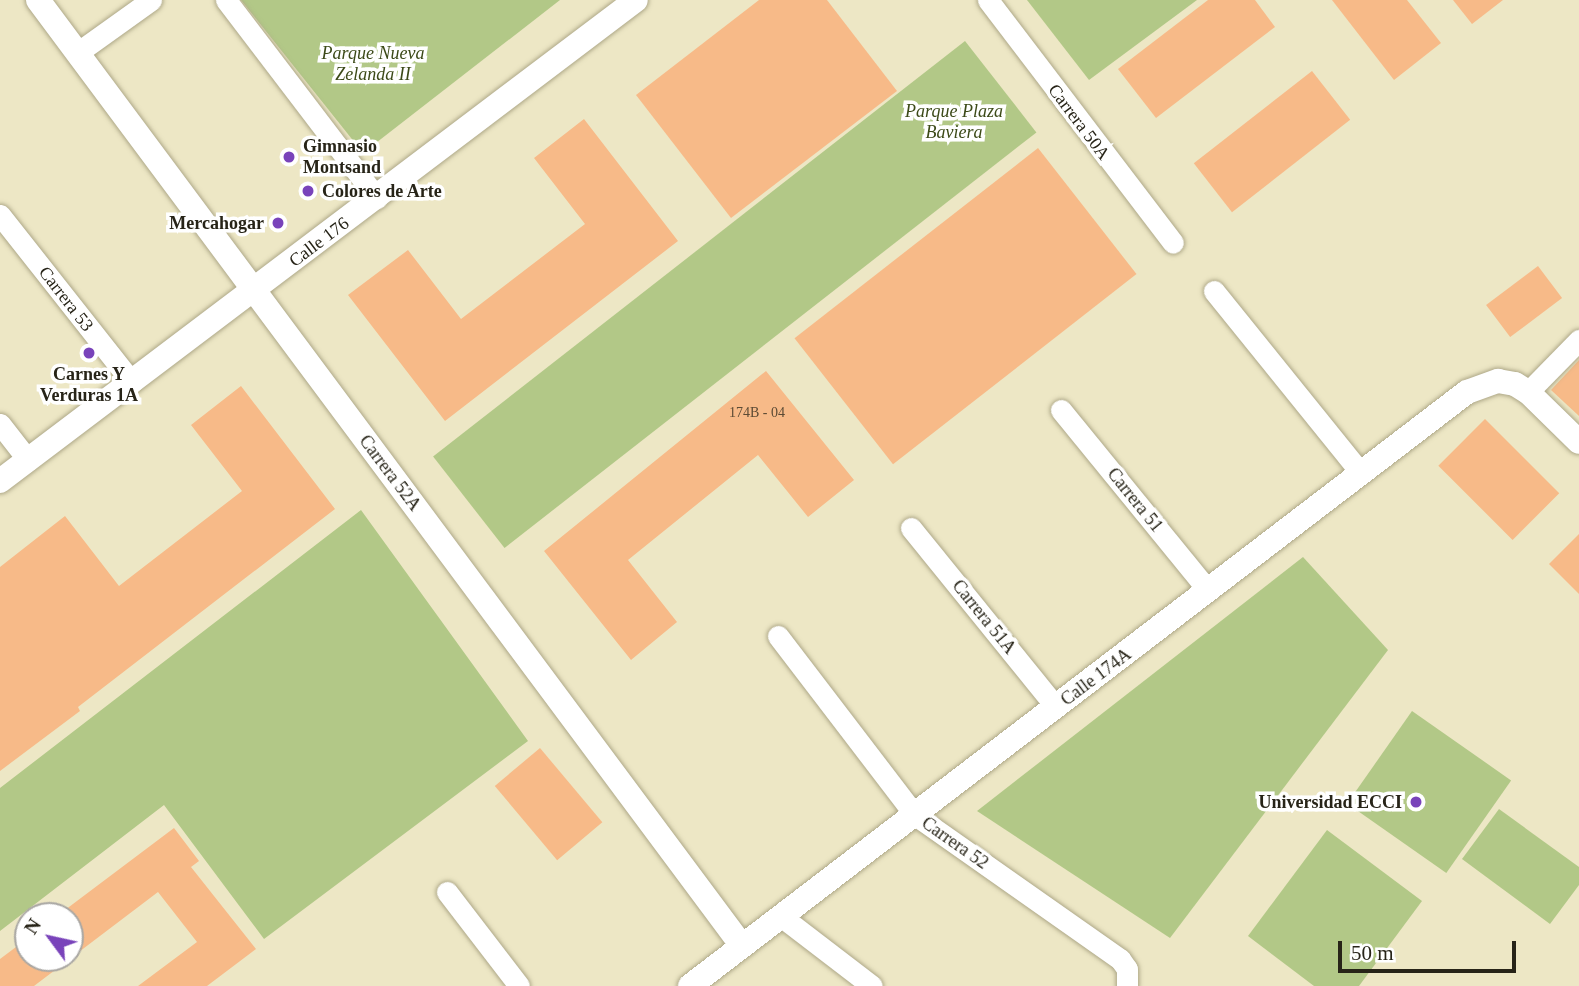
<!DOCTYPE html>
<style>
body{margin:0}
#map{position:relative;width:1579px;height:986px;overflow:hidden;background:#ede7c5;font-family:"Times New Roman",serif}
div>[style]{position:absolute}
.green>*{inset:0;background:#b2c887;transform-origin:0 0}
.building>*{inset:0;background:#f7ba88;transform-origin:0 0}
.roads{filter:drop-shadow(0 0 2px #aea888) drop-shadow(0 0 2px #aea888)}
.minor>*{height:21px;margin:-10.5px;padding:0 10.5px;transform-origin:10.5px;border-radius:10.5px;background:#fff}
.tertiary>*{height:24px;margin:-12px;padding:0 12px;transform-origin:12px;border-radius:12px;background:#fff}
.dots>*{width:19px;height:19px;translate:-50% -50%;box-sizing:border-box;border:4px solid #fff;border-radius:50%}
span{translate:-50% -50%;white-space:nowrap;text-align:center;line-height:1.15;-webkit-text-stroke:7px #fff;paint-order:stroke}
.number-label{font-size:14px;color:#5b4a34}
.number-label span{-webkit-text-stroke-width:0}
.park-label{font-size:18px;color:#3c4a18;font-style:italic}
.street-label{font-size:18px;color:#272418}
.poi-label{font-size:18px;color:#272418;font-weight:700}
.left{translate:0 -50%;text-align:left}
.right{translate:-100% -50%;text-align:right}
.north{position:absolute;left:14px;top:902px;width:70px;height:70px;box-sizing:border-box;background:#fff;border:2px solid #a9a7a3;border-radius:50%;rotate:303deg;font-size:19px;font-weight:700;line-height:28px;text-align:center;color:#272418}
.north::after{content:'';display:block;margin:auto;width:24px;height:32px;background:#7943ba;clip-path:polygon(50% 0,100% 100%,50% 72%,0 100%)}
.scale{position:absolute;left:1338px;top:941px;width:178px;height:32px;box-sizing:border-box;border:4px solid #272418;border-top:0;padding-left:9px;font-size:21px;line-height:24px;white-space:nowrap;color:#272418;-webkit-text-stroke:5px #fff;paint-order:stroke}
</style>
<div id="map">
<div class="green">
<div style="clip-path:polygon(241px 0,560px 0,363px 153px)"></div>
<div style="clip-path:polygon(1027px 0,1197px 0,1089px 80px)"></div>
<div style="left:965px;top:41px;width:116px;height:675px;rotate:52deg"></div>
<div style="clip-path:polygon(361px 510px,528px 741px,264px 939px,164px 805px,0 931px,0 788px)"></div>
<div style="clip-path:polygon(1303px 557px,1388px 650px,1170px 938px,977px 811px)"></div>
<div style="left:1412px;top:711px;width:121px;height:113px;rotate:35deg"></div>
<div style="clip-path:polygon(1499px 809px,1579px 867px,1579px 885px,1550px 924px,1462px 859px)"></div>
<div style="clip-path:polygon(1327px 830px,1422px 901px,1359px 986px,1314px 986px,1248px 936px)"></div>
</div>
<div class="building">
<div style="clip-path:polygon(759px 0,827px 0,897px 91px,731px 218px,636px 95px)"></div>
<div style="clip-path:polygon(1208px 0,1255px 0,1275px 27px,1156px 118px,1118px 69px)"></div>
<div style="clip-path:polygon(1332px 0,1407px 0,1441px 43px,1394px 80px)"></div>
<div style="clip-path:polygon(1453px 0,1503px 0,1472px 24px)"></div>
<div style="left:1312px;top:71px;width:62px;height:150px;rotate:52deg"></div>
<div style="clip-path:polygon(584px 119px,678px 241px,445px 421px,348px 295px,408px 250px,461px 319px,585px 224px,534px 158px)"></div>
<div style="left:1038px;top:148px;width:160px;height:309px;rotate:52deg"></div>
<div style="left:1538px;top:266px;width:40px;height:65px;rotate:53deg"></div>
<div style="clip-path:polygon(1579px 360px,1579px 416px,1551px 390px)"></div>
<div style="clip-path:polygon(766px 371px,854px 480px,808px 517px,758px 455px,628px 560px,677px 622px,631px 660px,544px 551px)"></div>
<div style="clip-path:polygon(241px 386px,335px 509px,78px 707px,80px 711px,0 771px,0 567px,65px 516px,119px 586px,242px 491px,191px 425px)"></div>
<div style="left:1485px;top:419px;width:105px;height:66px;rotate:45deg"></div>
<div style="clip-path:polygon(1579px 534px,1579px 594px,1549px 564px)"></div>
<div style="left:540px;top:748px;width:97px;height:59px;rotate:50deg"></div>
<div style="clip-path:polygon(174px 828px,199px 861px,191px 867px,256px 949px,207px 986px,138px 986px,197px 942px,158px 892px,34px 986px,0 986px,0 959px,28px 938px,28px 958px,70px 958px,70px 916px,57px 916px)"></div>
</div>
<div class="roads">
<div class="minor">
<div style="left:226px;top:0;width:249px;rotate:52.7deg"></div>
<div style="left:988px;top:0;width:305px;rotate:52.7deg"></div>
<div style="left:77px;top:53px;width:91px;rotate:-35.6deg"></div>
<div style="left:0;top:215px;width:213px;rotate:51.7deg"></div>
<div style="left:1214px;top:291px;width:234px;rotate:51.1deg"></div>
<div style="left:1528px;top:392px;width:73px;rotate:-45.6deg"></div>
<div style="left:1061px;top:410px;width:232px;rotate:50.8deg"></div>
<div style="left:0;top:424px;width:46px;rotate:52.1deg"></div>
<div style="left:911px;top:528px;width:230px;rotate:51deg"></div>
<div style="left:778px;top:636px;width:225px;rotate:52.6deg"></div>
<div style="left:915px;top:815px;width:251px;rotate:35.1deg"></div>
<div style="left:1120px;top:959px;width:12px;rotate:55deg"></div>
<div style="left:1127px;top:969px;width:17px;rotate:90deg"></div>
<div style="left:447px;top:892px;width:118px;rotate:52.5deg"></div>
<div style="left:782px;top:917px;width:113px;rotate:37.5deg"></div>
</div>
<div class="tertiary">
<div style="left:38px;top:0;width:1179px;rotate:53.34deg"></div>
<div style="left:0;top:481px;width:797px;rotate:-37.1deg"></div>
<div style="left:690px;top:986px;width:978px;rotate:-37.4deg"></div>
<div style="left:1467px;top:392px;width:33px;rotate:-20deg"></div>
<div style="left:1498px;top:381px;width:17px;rotate:10deg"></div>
<div style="left:1515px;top:384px;width:15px;rotate:32deg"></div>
<div style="left:1528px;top:392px;width:71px;rotate:44.4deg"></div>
</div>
</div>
<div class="dots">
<div style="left:289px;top:157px;background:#7943ba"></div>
<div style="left:308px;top:191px;background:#7943ba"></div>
<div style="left:278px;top:223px;background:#7943ba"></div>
<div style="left:89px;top:353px;background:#7943ba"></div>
<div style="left:1416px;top:802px;background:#7943ba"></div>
</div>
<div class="number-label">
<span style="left:757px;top:413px">174B - 04</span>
</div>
<div class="park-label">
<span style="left:373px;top:64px">Parque Nueva<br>Zelanda II</span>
<span style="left:954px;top:122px">Parque Plaza<br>Baviera</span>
</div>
<div class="street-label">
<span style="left:1079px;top:122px;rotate:53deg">Carrera 50A</span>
<span style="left:319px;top:242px;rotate:-37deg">Calle 176</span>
<span style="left:66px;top:299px;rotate:52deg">Carrera 53</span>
<span style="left:390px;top:473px;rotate:53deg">Carrera 52A</span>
<span style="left:1135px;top:500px;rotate:51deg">Carrera 51</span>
<span style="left:984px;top:617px;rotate:51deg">Carrera 51A</span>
<span style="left:1096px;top:677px;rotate:-37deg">Calle 174A</span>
<span style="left:955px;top:843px;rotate:35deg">Carrera 52</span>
</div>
<div class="poi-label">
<span class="left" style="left:303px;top:157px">Gimnasio<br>Montsand</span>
<span class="left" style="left:322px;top:191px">Colores de Arte</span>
<span class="right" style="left:264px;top:223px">Mercahogar</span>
<span style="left:89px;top:385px">Carnes Y<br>Verduras 1A</span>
<span class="right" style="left:1402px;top:802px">Universidad ECCI</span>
</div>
<div class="north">N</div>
<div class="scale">50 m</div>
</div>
